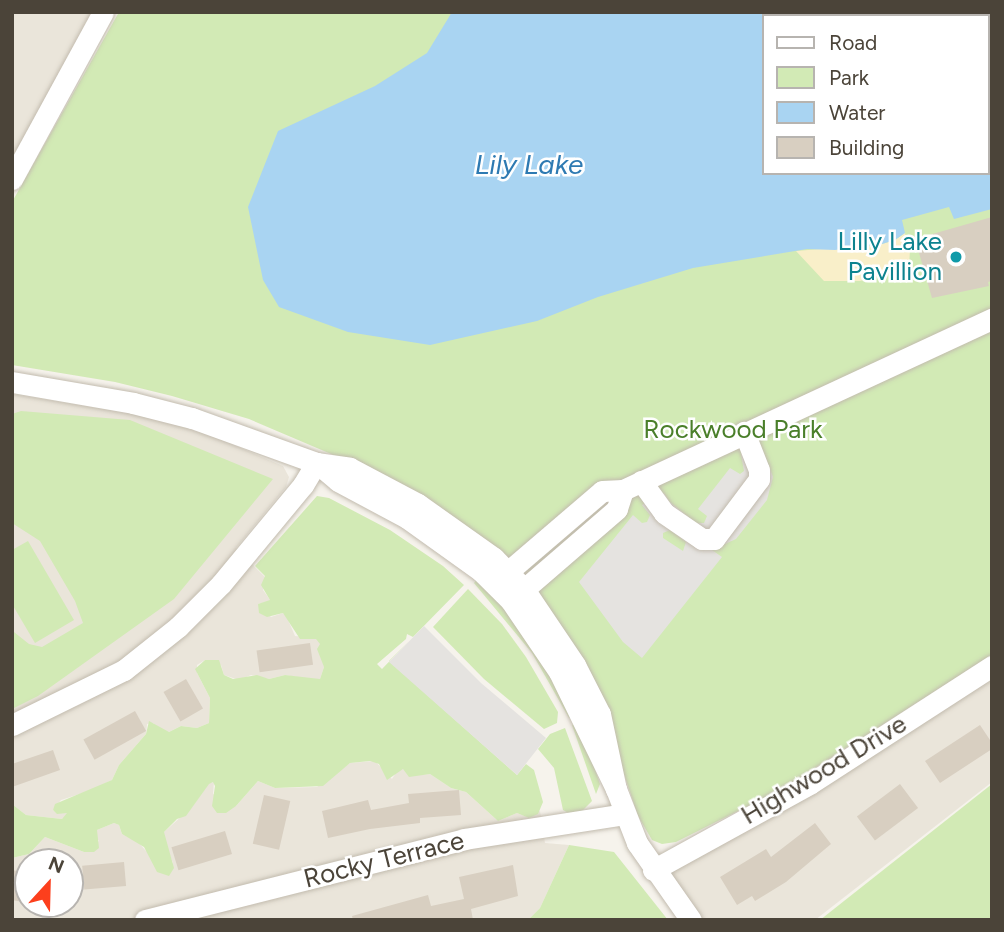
<!DOCTYPE html>
<style>
body{margin:0}
#map{position:relative;width:1004px;height:932px;overflow:hidden;background:#f6f3ec;font-family:Figtree,sans-serif}
div>[style]{position:absolute}
.residential>*{inset:0;background:#eae5da}
.green>*{inset:0;background:#d2eab5}
.sand>*{inset:0;background:#f9efc9}
.parking>*{inset:0;background:#e5e3e0}
.water>*{inset:0;background:#a9d4f2}
.building>*{inset:0;background:#d8cfc1;transform-origin:0 0}
.roads{filter:drop-shadow(0 0 2px #c2bbae) drop-shadow(0 0 2px #c2bbae)}
.minor>*{height:21px;margin:-10.5px;padding:0 10.5px;transform-origin:10.5px;border-radius:10.5px;background:#fff}
.dots>*{width:19px;height:19px;translate:-50% -50%;box-sizing:border-box;border:4px solid #fff;border-radius:50%}
span{translate:-50% -50%;white-space:nowrap;text-align:center;line-height:1.15;-webkit-text-stroke:5px #fff;paint-order:stroke}
.culture-label{font-size:26px;color:#0d838f}
.right{translate:-100% -50%;text-align:right}
.park-label{font-size:26px;color:#4a7f2a}
.street-label{font-size:26px;color:#4b4439}
.water-label{font-size:28px;color:#2e7ab2;font-style:italic}
.frame{position:absolute;inset:0;border:14px solid #4b4439;pointer-events:none}
.legend{position:absolute;left:762px;top:14px;width:228px;height:161px;box-sizing:border-box;background:#fff;border:2px solid #b7b4b0;margin:0;padding:9px 12px;list-style:none;font-size:21px;color:#4b4439}
.legend li{display:flex;align-items:center;gap:14px;height:35px}
.legend b{width:35px;border:2px solid #b7b4b0}
.north{position:absolute;left:14px;top:848px;width:70px;height:70px;box-sizing:border-box;background:#fff;border:2px solid #b7b4b0;border-radius:50%;rotate:22deg;font-size:19px;font-weight:700;line-height:28px;text-align:center;color:#4b4439}
.north::after{content:'';display:block;margin:auto;width:24px;height:32px;background:#fc3f1d;clip-path:polygon(50% 0,100% 100%,50% 72%,0 100%)}
</style>
<div id="map">
<div class="residential">
<div style="clip-path:polygon(12px 12px,103px 12px,12px 179px)"></div>
<div style="clip-path:polygon(12px 394px,151px 417px,215px 437px,283px 466px,289px 477px,286px 487px,236px 548px,265px 577px,263px 590px,271px 601px,258px 604px,271px 617px,283px 613px,286px 615px,295px 636px,316px 638px,321px 644px,324px 667px,320px 679px,315px 680px,285px 675px,269px 679px,251px 675px,239px 680px,224px 675px,221px 665px,205px 660px,197px 665px,197px 673px,210px 698px,209px 723px,197px 728px,181px 726px,169px 732px,162px 731px,153px 723px,147px 724px,146px 734px,119px 765px,112px 780px,92px 790px,61px 800px,53px 810px,57px 813px,67px 812px,68px 815px,62px 819px,26px 815px,12px 804px)"></div>
<div style="clip-path:polygon(992px 666px,992px 782px,815px 920px,691px 920px,653px 870px)"></div>
<div style="clip-path:polygon(evenodd,375px 761px,392px 779px,397px 771px,403px 769px,418px 775px,430px 774px,451px 788px,466px 792px,498px 821px,517px 813px,527px 817px,540px 811px,545px 843px,569px 845px,540px 908px,528px 920px,12px 920px,12px 858px,29px 854px,45px 837px,84px 852px,99px 841px,95px 836px,97px 830px,114px 823px,119px 825px,122px 834px,139px 843px,146px 851px,173px 863px,163px 839px,164px 832px,192px 807px,209px 783px,214px 782px,213px 794px,236px 806px,258px 781px,275px 788px,317px 787px,350px 763px,375px 761px,28px 862px,70px 862px,70px 904px,28px 904px,28px 862px)"></div>
</div>
<div class="green">
<div style="clip-path:polygon(evenodd,119px 12px,992px 12px,992px 655px,780px 790px,676px 842px,662px 844px,652px 840px,638px 816px,601px 705px,371px 471px,249px 419px,172px 396px,115px 382px,12px 365px,12px 202px,119px 12px,764px 16px,988px 16px,988px 173px,764px 173px,764px 16px)"></div>
<div style="clip-path:polygon(21px 411px,130px 420px,273px 479px,174px 599px,38px 696px,12px 709px,14px 632px,29px 644px,42px 647px,83px 623px,75px 601px,40px 541px,12px 523px,12px 414px)"></div>
<div style="clip-path:polygon(317px 496px,329px 498px,390px 530px,443px 566px,464px 585px,413px 637px,407px 634px,406px 639px,377px 664px,382px 669px,409px 641px,389px 661px,517px 775px,526px 764px,534px 770px,543px 802px,538px 814px,529px 818px,517px 813px,498px 821px,466px 792px,451px 788px,430px 774px,409px 777px,403px 769px,387px 780px,379px 764px,370px 761px,350px 763px,323px 786px,275px 788px,258px 781px,236px 806px,226px 813px,217px 813px,212px 806px,215px 786px,213px 782px,209px 784px,186px 816px,177px 819px,164px 832px,174px 868px,169px 876px,157px 872px,144px 847px,122px 834px,119px 825px,114px 823px,97px 830px,99px 848px,94px 852px,84px 852px,45px 837px,29px 854px,12px 858px,12px 804px,26px 815px,62px 819px,67px 813px,57px 814px,53px 810px,55px 804px,112px 780px,119px 765px,146px 734px,149px 721px,169px 732px,181px 726px,197px 728px,209px 723px,210px 698px,195px 669px,205px 660px,219px 660px,224px 675px,233px 679px,257px 675px,269px 679px,285px 675px,320px 679px,324px 667px,317px 649px,320px 644px,316px 639px,300px 639px,283px 613px,267px 617px,259px 613px,258px 604px,270px 600px,261px 585px,265px 576px,255px 566px)"></div>
<div style="clip-path:polygon(28px 541px,74px 620px,35px 643px,12px 604px,12px 550px)"></div>
<div style="clip-path:polygon(478px 578px,497px 597px,575px 715px,569px 718px,532px 653px,474px 583px)"></div>
<div style="clip-path:polygon(468px 589px,502px 624px,526px 657px,558px 712px,557px 723px,544px 729px,484px 679px,433px 627px)"></div>
<div style="clip-path:polygon(579px 723px,600px 784px,596px 794px,572px 725px)"></div>
<div style="clip-path:polygon(565px 728px,592px 801px,579px 814px,570px 814px,563px 810px,554px 768px,538px 749px,550px 734px)"></div>
<div style="clip-path:polygon(992px 784px,992px 920px,820px 920px)"></div>
<div style="clip-path:polygon(569px 845px,614px 852px,668px 920px,528px 920px,540px 908px)"></div>
</div>
<div class="sand">
<div style="clip-path:polygon(905px 233px,910px 250px,909px 266px,860px 281px,824px 281px,796px 251px,882px 244px,895px 240px)"></div>
</div>
<div class="parking">
<div style="clip-path:polygon(evenodd,761px 446px,773px 477px,767px 500px,736px 539px,712px 550px,722px 557px,642px 658px,623px 642px,579px 582px,633px 515px,642px 523px,647px 522px,650px 515px,642px 505px,664px 493px,670px 502px,696px 523px,704px 523px,707px 516px,698px 509px,730px 468px,740px 474px,744px 471px,741px 454px,761px 446px,670px 530px,686px 542px,683px 551px,663px 538px,663px 533px,670px 530px)"></div>
<div style="clip-path:polygon(424px 626px,481px 683px,546px 738px,517px 775px,389px 662px)"></div>
</div>
<div class="water">
<div style="clip-path:polygon(evenodd,452px 12px,992px 12px,992px 209px,954px 219px,949px 207px,902px 220px,905px 233px,895px 240px,882px 244px,835px 250px,807px 249px,693px 268px,598px 297px,537px 321px,430px 345px,348px 332px,279px 307px,263px 280px,248px 207px,278px 131px,375px 86px,427px 53px,452px 12px,764px 16px,988px 16px,988px 173px,764px 173px,764px 16px)"></div>
</div>
<div class="building">
<div style="clip-path:polygon(992px 217px,992px 281px,988px 282px,989px 286px,932px 298px,915px 239px)"></div>
<div style="left:310px;top:643px;width:22px;height:54px;rotate:82deg"></div>
<div style="left:186px;top:679px;width:34px;height:26px;rotate:60deg"></div>
<div style="left:135px;top:711px;width:23px;height:59px;rotate:61deg"></div>
<div style="clip-path:polygon(980px 725px,992px 743px,992px 749px,940px 783px,925px 761px)"></div>
<div style="clip-path:polygon(53px 750px,60px 770px,12px 787px,12px 764px)"></div>
<div style="left:900px;top:784px;width:30px;height:54px;rotate:53deg"></div>
<div style="clip-path:polygon(459px 790px,461px 815px,420px 818px,420px 823px,370px 829px,328px 838px,322px 811px,368px 800px,371px 810px,409px 803px,408px 794px)"></div>
<div style="left:264px;top:795px;width:27px;height:50px;rotate:13deg"></div>
<div style="clip-path:polygon(815px 823px,831px 844px,786px 882px,755px 901px,752px 896px,737px 905px,720px 877px,766px 849px,771px 857px)"></div>
<div style="left:225px;top:831px;width:24px;height:56px;rotate:73deg"></div>
<div style="left:124px;top:862px;width:24px;height:42px;rotate:85deg"></div>
<div style="clip-path:polygon(513px 865px,518px 896px,471px 909px,473px 920px,353px 920px,352px 916px,428px 895px,431px 906px,464px 899px,459px 877px)"></div>
<div style="clip-path:polygon(12px 870px,28px 873px,28px 903px,12px 900px)"></div>
</div>
<div class="roads">
<div class="minor">
<div style="left:12px;top:179px;width:190px;rotate:-61.4deg"></div>
<div style="left:12px;top:382px;width:123px;rotate:9.8deg"></div>
<div style="left:133px;top:403px;width:61px;rotate:14.3deg"></div>
<div style="left:192px;top:418px;width:132px;rotate:19.9deg"></div>
<div style="left:316px;top:463px;width:34px;rotate:8deg"></div>
<div style="left:350px;top:468px;width:77px;rotate:27.9deg"></div>
<div style="left:418px;top:504px;width:93px;rotate:35.4deg"></div>
<div style="left:494px;top:558px;width:43px;rotate:45.9deg"></div>
<div style="left:524px;top:589px;width:92px;rotate:56.1deg"></div>
<div style="left:575px;top:665px;width:55px;rotate:63deg"></div>
<div style="left:600px;top:714px;width:77px;rotate:78deg"></div>
<div style="left:318px;top:464px;width:26px;rotate:40deg"></div>
<div style="left:338px;top:481px;width:78px;rotate:28.2deg"></div>
<div style="left:407px;top:518px;width:91px;rotate:35.6deg"></div>
<div style="left:481px;top:571px;width:42px;rotate:45deg"></div>
<div style="left:511px;top:601px;width:86px;rotate:55.9deg"></div>
<div style="left:559px;top:672px;width:130px;rotate:64deg"></div>
<div style="left:616px;top:789px;width:58px;rotate:68.7deg"></div>
<div style="left:637px;top:843px;width:94px;rotate:55deg"></div>
<div style="left:641px;top:481px;width:39px;rotate:54deg"></div>
<div style="left:664px;top:513px;width:46px;rotate:34.4deg"></div>
<div style="left:702px;top:539px;width:12px"></div>
<div style="left:714px;top:539px;width:75px;rotate:-53.1deg"></div>
<div style="left:759px;top:479px;width:9px;rotate:-90deg"></div>
<div style="left:759px;top:470px;width:41px;rotate:-111.5deg"></div>
<div style="left:623px;top:490px;width:407px;rotate:-24.9deg"></div>
<div style="left:497px;top:581px;width:138px;rotate:-40.6deg"></div>
<div style="left:602px;top:491px;width:21px;rotate:-3deg"></div>
<div style="left:623px;top:490px;width:20px;rotate:108deg"></div>
<div style="left:617px;top:509px;width:135px;rotate:139.2deg"></div>
<div style="left:12px;top:725px;width:125px;rotate:-26.2deg"></div>
<div style="left:124px;top:670px;width:69px;rotate:-38.5deg"></div>
<div style="left:178px;top:627px;width:61px;rotate:-45deg"></div>
<div style="left:221px;top:584px;width:129px;rotate:-50.4deg"></div>
<div style="left:303px;top:485px;width:26px;rotate:-59deg"></div>
<div style="left:653px;top:870px;width:180px;rotate:-28.8deg"></div>
<div style="left:811px;top:783px;width:216px;rotate:-32.9deg"></div>
<div style="left:145px;top:920px;width:329px;rotate:-14.2deg"></div>
<div style="left:464px;top:839px;width:163px;rotate:-8.8deg"></div>
</div>
</div>
<div class="dots">
<div style="left:956px;top:257px;background:#0f9aa8"></div>
</div>
<div class="culture-label">
<span class="right" style="left:942px;top:257px">Lilly Lake<br>Pavillion</span>
</div>
<div class="park-label">
<span style="left:733px;top:430px">Rockwood Park</span>
</div>
<div class="street-label">
<span style="left:824px;top:770px;rotate:-31deg">Highwood Drive</span>
<span style="left:384px;top:860px;rotate:-14deg">Rocky Terrace</span>
</div>
<div class="water-label">
<span style="left:529px;top:164px">Lily Lake</span>
</div>
<div class="frame"></div>
<ul class="legend">
<li><b style="height:9px;background:#fff"></b>Road</li>
<li><b style="height:19px;background:#d2eab5"></b>Park</li>
<li><b style="height:19px;background:#a9d4f2"></b>Water</li>
<li><b style="height:19px;background:#d8cfc1"></b>Building</li>
</ul>
<div class="north">N</div>
</div>
